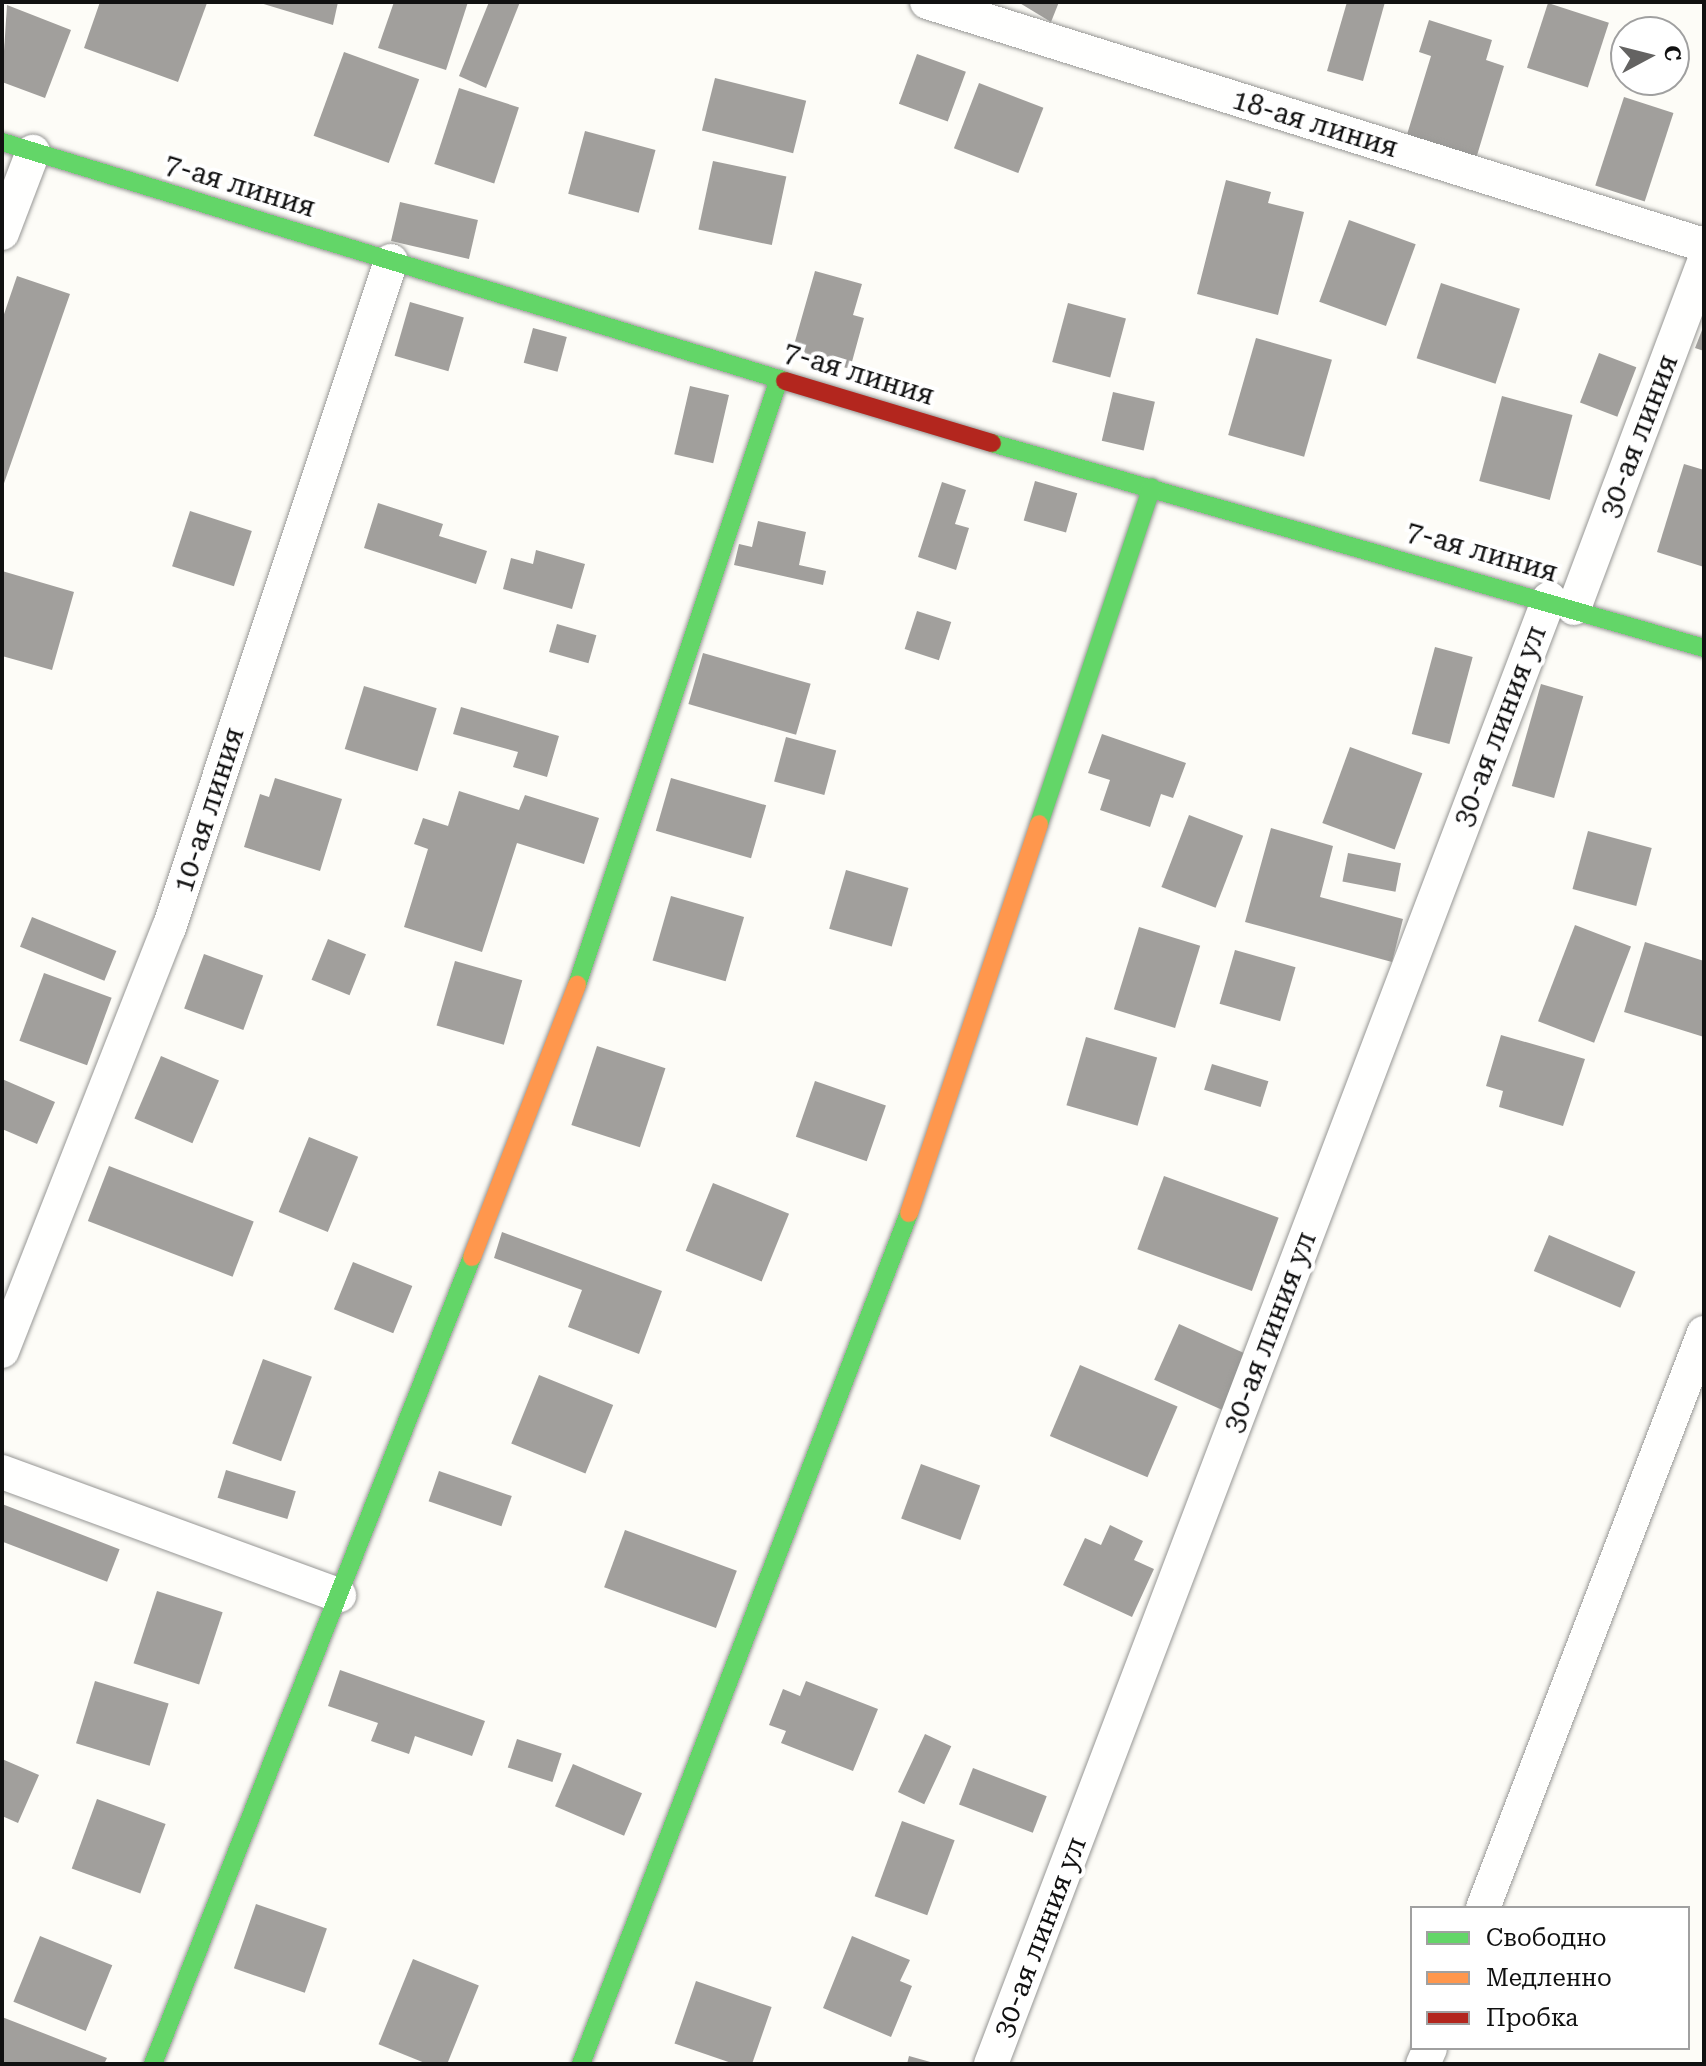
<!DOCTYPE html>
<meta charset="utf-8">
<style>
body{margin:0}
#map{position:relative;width:1706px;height:2066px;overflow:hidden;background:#fdfcf7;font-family:"Roboto Serif",serif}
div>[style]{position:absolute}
.building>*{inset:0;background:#a19f9c;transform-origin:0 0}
.roads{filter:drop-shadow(0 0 2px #979795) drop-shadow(0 0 2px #979795)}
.street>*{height:34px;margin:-17px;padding:0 17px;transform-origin:17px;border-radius:17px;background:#fffffe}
.fast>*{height:18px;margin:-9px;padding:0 9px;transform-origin:9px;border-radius:9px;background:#63d668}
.slow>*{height:18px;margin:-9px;padding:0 9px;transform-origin:9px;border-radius:9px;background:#ff974d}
.jam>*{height:18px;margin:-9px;padding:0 9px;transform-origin:9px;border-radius:9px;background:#b3261e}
span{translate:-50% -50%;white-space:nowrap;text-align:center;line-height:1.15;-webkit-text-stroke:8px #fff;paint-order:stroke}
.street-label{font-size:28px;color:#111}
.frame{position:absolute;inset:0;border:4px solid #111;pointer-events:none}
.legend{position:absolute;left:1410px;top:1906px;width:280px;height:144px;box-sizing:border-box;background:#fff;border:2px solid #a0a0a0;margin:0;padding:10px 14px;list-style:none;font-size:24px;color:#111}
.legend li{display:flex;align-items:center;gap:16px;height:40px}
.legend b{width:40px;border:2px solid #a0a0a0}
.north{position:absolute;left:1610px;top:16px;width:80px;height:80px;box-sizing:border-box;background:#fff;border:2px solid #a0a0a0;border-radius:50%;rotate:83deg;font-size:22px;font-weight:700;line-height:32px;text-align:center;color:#111}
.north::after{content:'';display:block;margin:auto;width:28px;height:36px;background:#646362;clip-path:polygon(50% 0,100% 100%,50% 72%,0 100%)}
</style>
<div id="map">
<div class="building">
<div style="clip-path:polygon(100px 2px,207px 3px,178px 82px,84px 48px)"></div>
<div style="clip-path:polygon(257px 2px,338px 2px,333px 25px)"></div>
<div style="clip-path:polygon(394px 2px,468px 2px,446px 70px,378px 48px)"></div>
<div style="clip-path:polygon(489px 2px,520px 2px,486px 88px,459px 76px)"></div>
<div style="clip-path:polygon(1018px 2px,1059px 2px,1051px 22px)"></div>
<div style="clip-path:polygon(1347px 2px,1385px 2px,1363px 81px,1327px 71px)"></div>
<div style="left:1548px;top:3px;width:64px;height:68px;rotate:18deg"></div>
<div style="clip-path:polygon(7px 5px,71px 30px,45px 98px,2px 82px)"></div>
<div style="clip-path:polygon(1429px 20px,1492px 40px,1486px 60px,1504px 66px,1475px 162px,1405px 141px,1431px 56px,1419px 52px)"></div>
<div style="left:344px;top:52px;width:80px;height:89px;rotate:20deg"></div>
<div style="left:917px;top:54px;width:52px;height:53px;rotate:20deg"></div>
<div style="left:715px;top:78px;width:94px;height:54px;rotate:14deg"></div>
<div style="left:979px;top:83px;width:69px;height:70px;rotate:21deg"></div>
<div style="left:459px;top:88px;width:63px;height:80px;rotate:18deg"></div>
<div style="left:1624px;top:97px;width:52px;height:93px;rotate:18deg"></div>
<div style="left:585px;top:131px;width:73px;height:65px;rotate:15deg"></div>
<div style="left:713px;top:161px;width:75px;height:70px;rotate:12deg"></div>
<div style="clip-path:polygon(1226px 180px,1271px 192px,1268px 203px,1304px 212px,1278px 315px,1197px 294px)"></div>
<div style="left:400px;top:202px;width:80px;height:40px;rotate:13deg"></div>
<div style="left:1349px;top:220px;width:71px;height:87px;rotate:20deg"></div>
<div style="clip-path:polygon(815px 271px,862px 284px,853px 315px,864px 318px,850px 369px,792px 352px)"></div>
<div style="clip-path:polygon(17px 276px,70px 294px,2px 489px,2px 320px)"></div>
<div style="left:1441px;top:283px;width:83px;height:79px;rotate:18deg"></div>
<div style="left:410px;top:302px;width:56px;height:56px;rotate:16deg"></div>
<div style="left:1068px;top:303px;width:60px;height:61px;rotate:15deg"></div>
<div style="clip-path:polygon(1704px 325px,1704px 351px,1695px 348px)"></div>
<div style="left:533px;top:328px;width:35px;height:36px;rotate:15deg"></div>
<div style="left:1256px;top:338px;width:79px;height:101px;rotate:16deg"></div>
<div style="left:1599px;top:353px;width:40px;height:53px;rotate:21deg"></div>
<div style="left:690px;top:386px;width:40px;height:70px;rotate:13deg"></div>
<div style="left:1113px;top:392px;width:43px;height:50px;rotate:13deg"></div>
<div style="left:1502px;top:396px;width:73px;height:88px;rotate:15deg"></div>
<div style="clip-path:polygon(1684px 464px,1704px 470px,1704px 567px,1657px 552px)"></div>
<div style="left:1035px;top:481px;width:44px;height:41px;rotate:16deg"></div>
<div style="clip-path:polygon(942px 482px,966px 490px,955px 524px,969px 528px,956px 570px,918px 557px)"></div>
<div style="clip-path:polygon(378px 503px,443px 524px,439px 536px,487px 551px,476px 584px,364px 548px)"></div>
<div style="left:190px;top:511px;width:65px;height:58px;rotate:18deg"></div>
<div style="clip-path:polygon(758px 521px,806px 532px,799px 565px,826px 571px,823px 585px,734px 565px,739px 544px,752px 547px)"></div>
<div style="clip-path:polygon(536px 550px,585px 564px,572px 609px,503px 589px,511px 558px,533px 564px)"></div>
<div style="clip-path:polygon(2px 571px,74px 592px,52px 670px,2px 656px)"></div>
<div style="left:917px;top:611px;width:36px;height:40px;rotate:18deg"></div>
<div style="left:557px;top:624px;width:41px;height:29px;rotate:16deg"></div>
<div style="left:1435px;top:647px;width:39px;height:90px;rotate:15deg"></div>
<div style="left:703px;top:653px;width:112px;height:53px;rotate:16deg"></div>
<div style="left:1541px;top:684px;width:44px;height:106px;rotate:16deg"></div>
<div style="left:364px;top:686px;width:76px;height:66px;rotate:17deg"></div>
<div style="clip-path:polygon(461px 707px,559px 736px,547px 777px,513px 767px,518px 752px,453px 734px)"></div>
<div style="clip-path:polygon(1102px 734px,1186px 763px,1173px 798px,1161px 794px,1150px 827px,1100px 810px,1110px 780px,1088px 773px)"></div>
<div style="left:786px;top:737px;width:52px;height:46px;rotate:15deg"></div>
<div style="left:1350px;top:747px;width:77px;height:81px;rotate:20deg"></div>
<div style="clip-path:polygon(275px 778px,342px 799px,320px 871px,244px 847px,260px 794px,269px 797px)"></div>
<div style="left:671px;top:778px;width:99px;height:55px;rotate:16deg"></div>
<div style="clip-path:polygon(459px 791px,519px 810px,525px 795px,599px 818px,584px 864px,517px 843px,482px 952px,404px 927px,428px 849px,414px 844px,423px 818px,448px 826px)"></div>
<div style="left:1189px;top:815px;width:58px;height:77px;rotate:21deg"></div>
<div style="clip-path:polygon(1271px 828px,1333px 846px,1320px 897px,1403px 919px,1392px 962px,1245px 922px)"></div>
<div style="left:1588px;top:831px;width:66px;height:60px;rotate:15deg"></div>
<div style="left:1348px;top:853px;width:54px;height:29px;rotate:11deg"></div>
<div style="left:846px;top:870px;width:65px;height:61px;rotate:16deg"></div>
<div style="left:671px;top:896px;width:76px;height:67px;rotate:16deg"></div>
<div style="left:32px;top:917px;width:91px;height:32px;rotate:22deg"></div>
<div style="left:1575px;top:925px;width:60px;height:103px;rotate:21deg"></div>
<div style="left:1139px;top:927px;width:64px;height:86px;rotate:17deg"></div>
<div style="left:328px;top:939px;width:41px;height:44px;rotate:22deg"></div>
<div style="clip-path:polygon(1645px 942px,1704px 961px,1704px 1037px,1624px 1012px)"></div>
<div style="left:1235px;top:950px;width:63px;height:56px;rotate:16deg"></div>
<div style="left:204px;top:954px;width:63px;height:58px;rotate:20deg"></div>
<div style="left:455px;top:961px;width:70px;height:67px;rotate:16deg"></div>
<div style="left:44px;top:973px;width:72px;height:72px;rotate:20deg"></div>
<div style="clip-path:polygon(1501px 1035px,1585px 1059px,1563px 1126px,1499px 1107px,1503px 1091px,1486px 1086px)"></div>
<div style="left:1086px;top:1037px;width:74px;height:71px;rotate:16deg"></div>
<div style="left:597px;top:1046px;width:72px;height:83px;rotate:18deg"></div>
<div style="left:161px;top:1056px;width:63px;height:68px;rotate:23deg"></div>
<div style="left:1212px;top:1064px;width:59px;height:27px;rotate:17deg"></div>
<div style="clip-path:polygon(2px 1079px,55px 1102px,37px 1144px,2px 1129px)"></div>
<div style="left:815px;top:1081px;width:75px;height:59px;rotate:19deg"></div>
<div style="left:309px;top:1137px;width:53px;height:81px;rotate:22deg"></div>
<div style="left:109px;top:1166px;width:155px;height:59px;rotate:21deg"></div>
<div style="left:1164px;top:1176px;width:122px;height:78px;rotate:20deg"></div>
<div style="left:713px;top:1183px;width:82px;height:73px;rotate:22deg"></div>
<div style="clip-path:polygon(502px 1232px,662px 1291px,639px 1354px,568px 1327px,582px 1290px,494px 1258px)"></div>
<div style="left:1549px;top:1235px;width:94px;height:39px;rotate:23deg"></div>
<div style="left:353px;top:1262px;width:64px;height:51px;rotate:22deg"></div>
<div style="left:1179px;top:1324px;width:87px;height:61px;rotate:24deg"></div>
<div style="left:263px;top:1359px;width:52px;height:90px;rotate:20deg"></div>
<div style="left:1080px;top:1365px;width:106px;height:77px;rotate:23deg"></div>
<div style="left:539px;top:1375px;width:80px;height:74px;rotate:22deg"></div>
<div style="left:921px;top:1464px;width:63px;height:58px;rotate:20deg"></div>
<div style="left:226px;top:1470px;width:73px;height:29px;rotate:17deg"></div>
<div style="left:439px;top:1471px;width:77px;height:32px;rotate:19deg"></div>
<div style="left:2px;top:1504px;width:126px;height:35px;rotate:21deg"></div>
<div style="clip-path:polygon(1110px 1525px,1143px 1541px,1134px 1560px,1154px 1569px,1132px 1617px,1063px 1585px,1085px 1538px,1101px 1545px)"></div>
<div style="left:625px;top:1530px;width:119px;height:61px;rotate:20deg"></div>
<div style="left:157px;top:1591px;width:69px;height:76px;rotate:18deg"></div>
<div style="clip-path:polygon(340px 1670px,485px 1721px,472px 1756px,415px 1736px,409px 1754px,371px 1741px,378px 1723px,328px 1706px)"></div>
<div style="left:95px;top:1681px;width:77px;height:65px;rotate:17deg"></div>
<div style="clip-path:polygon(806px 1681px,878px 1709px,853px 1771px,781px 1743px,786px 1731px,769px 1725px,783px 1689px,800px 1696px)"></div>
<div style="left:925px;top:1734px;width:29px;height:64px;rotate:25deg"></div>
<div style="left:517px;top:1739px;width:47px;height:30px;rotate:18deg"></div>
<div style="clip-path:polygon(2px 1759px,39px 1775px,18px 1823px,2px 1816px)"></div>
<div style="left:573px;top:1764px;width:75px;height:46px;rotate:23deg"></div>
<div style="left:973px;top:1768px;width:79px;height:39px;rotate:21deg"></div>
<div style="left:97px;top:1799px;width:73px;height:74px;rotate:20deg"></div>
<div style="left:902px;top:1821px;width:56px;height:80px;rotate:20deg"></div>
<div style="left:256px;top:1904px;width:75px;height:68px;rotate:19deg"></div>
<div style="left:40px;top:1936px;width:78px;height:71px;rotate:22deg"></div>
<div style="clip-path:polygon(852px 1936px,910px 1960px,900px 1981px,912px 1986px,891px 2037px,823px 2008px)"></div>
<div style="left:413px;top:1959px;width:71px;height:92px;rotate:22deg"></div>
<div style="left:696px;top:1981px;width:80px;height:66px;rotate:19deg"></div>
<div style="clip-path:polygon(2px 2017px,107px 2058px,104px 2064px,2px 2064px)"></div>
<div style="clip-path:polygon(909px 2056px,934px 2063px,934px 2064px,907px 2064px)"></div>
</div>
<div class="roads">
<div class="street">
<div style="left:927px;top:2px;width:814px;rotate:17.37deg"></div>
<div style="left:2px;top:233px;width:87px;rotate:-69.1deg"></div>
<div style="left:1574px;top:608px;width:369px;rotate:-69.4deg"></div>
<div style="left:2px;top:1351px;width:455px;rotate:-68.5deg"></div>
<div style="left:169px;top:928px;width:703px;rotate:-71.59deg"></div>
<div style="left:2px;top:1472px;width:359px;rotate:20.1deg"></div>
<div style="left:1483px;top:1908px;width:616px;rotate:-68.98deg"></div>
<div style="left:991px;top:2064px;width:1568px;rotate:-69.15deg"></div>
<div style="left:1423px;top:2064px;width:17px;rotate:-66deg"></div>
</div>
<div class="fast">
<div style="left:2px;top:142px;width:819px;rotate:16.97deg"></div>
<div style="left:992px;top:443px;width:741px;rotate:16.06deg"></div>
<div style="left:1039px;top:824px;width:355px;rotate:-71.5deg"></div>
<div style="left:577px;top:985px;width:639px;rotate:-71.57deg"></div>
<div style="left:153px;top:2064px;width:868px;rotate:-68.43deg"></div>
<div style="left:581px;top:2064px;width:912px;rotate:-68.92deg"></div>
</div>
<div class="slow">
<div style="left:909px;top:1213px;width:410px;rotate:-71.5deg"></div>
<div style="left:472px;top:1257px;width:292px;rotate:-68.9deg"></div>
</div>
<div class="jam">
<div style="left:785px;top:381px;width:216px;rotate:16.7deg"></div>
</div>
</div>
<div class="street-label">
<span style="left:1315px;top:124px;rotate:17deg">18-ая линия</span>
<span style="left:240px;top:186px;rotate:17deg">7-ая линия</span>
<span style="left:859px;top:374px;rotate:17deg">7-ая линия</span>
<span style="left:1639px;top:436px;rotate:-69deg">30-ая линия</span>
<span style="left:1482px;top:552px;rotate:16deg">7-ая линия</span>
<span style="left:1500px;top:726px;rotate:-69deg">30-ая линия ул</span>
<span style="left:209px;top:810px;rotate:-72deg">10-ая линия</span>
<span style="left:1270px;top:1332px;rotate:-69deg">30-ая линия ул</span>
<span style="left:1040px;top:1937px;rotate:-69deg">30-ая линия ул</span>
</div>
<div class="frame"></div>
<ul class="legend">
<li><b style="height:10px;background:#63d668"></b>Свободно</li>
<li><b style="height:10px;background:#ff974d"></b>Медленно</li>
<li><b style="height:10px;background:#b3261e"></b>Пробка</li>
</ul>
<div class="north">С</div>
</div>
